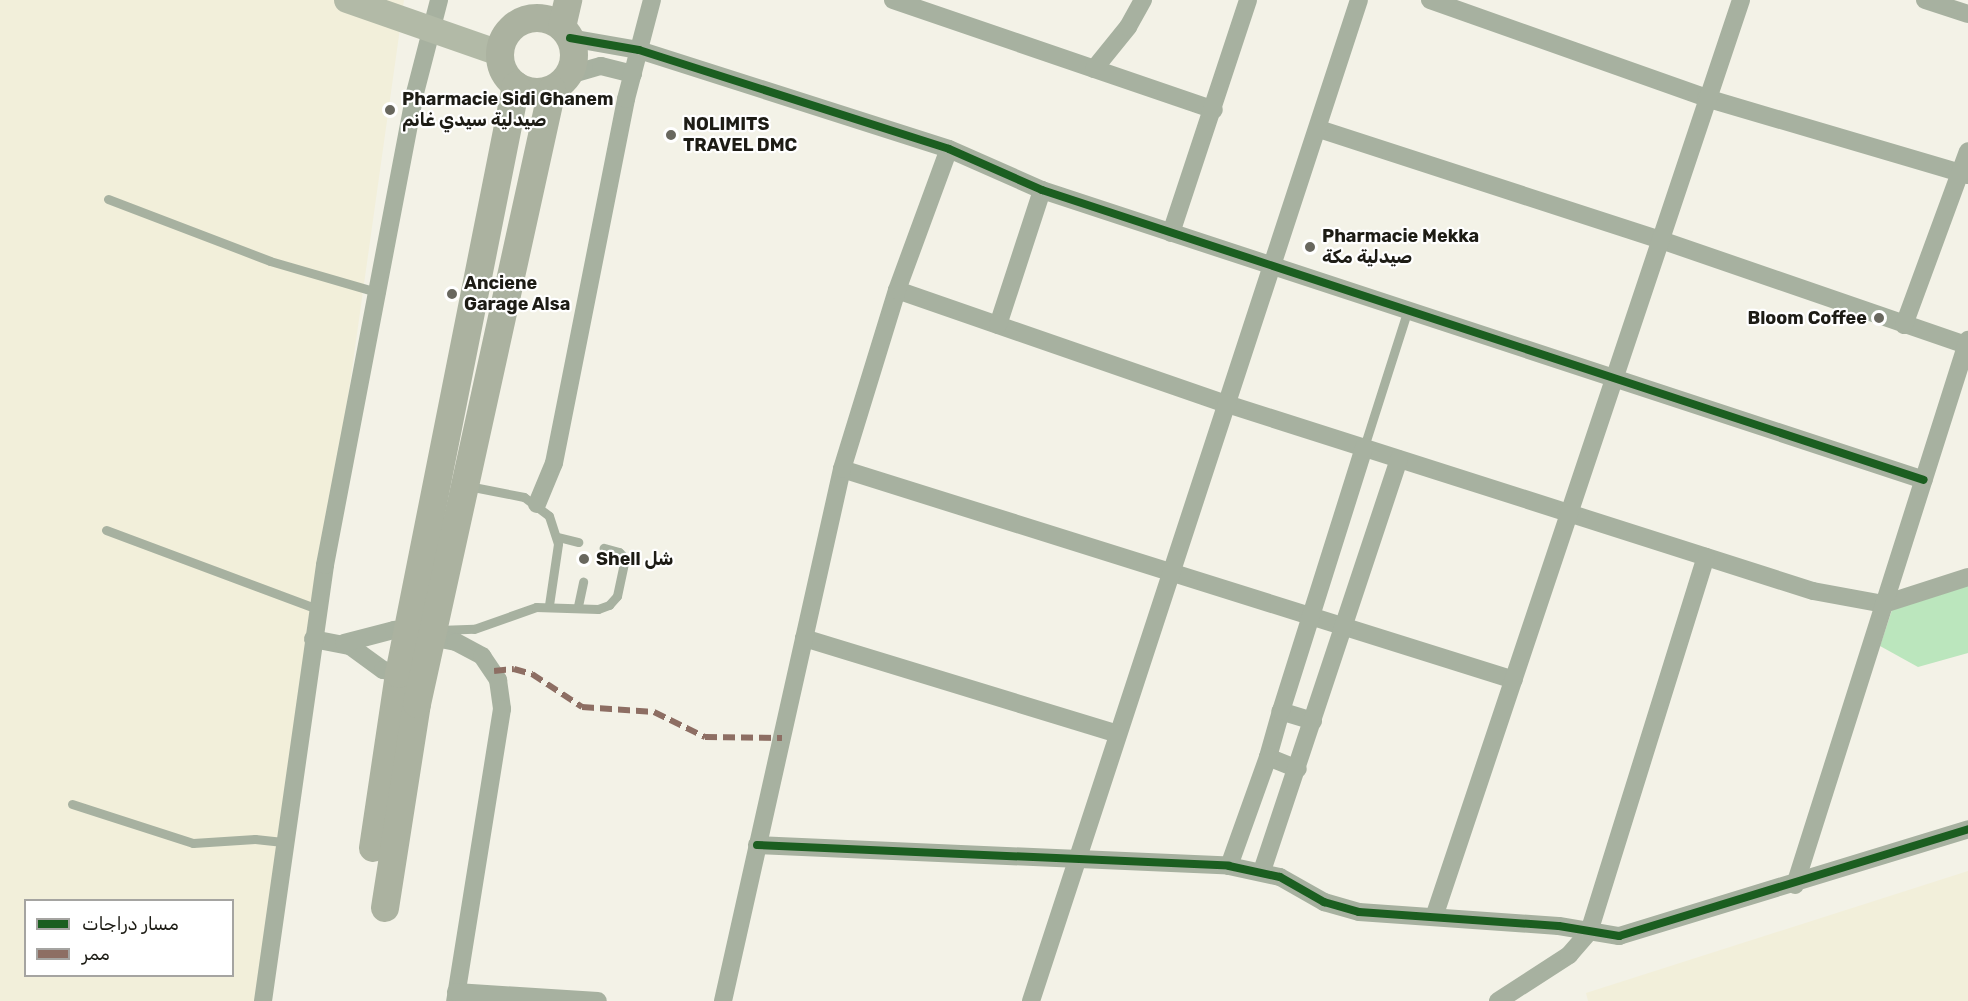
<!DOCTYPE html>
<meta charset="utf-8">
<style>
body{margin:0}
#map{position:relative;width:1968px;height:1001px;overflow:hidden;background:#f3f2e7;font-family:Rubik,"Noto Sans Arabic",sans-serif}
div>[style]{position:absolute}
.built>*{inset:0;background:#f2efda}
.green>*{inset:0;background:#bbe6bd}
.lane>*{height:9px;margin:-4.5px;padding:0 4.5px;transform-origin:4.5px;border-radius:4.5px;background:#a7b1a0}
.street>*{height:18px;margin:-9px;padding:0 9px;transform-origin:9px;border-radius:9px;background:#a7b1a0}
.secondary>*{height:26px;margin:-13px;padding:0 13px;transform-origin:13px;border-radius:13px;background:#b2baa7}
.primary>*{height:28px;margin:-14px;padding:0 14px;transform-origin:14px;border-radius:14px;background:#abb2a0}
.primary>.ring{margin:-14px;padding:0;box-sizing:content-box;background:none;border:28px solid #abb2a0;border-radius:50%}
.quiet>*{height:6px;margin-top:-3px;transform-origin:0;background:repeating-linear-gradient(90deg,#8d6e63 0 12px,transparent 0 18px)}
.cycleway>*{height:8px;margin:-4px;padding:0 4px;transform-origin:4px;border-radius:4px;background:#1b5e20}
.dots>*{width:16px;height:16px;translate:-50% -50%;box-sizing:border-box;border:3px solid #fff;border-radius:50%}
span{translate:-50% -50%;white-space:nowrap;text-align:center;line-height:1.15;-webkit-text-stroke:4.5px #fff;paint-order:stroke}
.poi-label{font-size:18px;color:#1d1c15;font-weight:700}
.left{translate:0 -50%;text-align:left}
.right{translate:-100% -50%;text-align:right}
.legend{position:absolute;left:24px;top:899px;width:210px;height:78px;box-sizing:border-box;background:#fff;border:2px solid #a5a4a1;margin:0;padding:8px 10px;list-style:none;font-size:18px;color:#1d1c15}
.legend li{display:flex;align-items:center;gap:12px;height:30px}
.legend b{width:30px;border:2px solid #a5a4a1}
</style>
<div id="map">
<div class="built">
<div style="clip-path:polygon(evenodd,0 0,404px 0,263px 1001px,0 1001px,0 0,26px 900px,232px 900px,232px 976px,26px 976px,26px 900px)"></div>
<div style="clip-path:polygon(1968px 871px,1968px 1001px,1588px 1001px,1586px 993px)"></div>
</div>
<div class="green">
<div style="clip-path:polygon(1968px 585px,1968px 653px,1918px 667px,1880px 646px,1892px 610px)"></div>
</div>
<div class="lane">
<div style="left:108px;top:199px;width:173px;rotate:20.9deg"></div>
<div style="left:270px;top:261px;width:115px;rotate:16.2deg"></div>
<div style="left:1364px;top:447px;width:145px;rotate:-72.3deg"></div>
<div style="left:468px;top:486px;width:57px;rotate:11.1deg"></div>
<div style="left:524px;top:497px;width:31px;rotate:37deg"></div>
<div style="left:549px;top:516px;width:29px;rotate:72deg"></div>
<div style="left:558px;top:544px;width:62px;rotate:98.4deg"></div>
<div style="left:106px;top:530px;width:225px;rotate:20.5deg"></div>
<div style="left:558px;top:537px;width:21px;rotate:14deg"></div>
<div style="left:578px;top:606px;width:25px;rotate:-78deg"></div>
<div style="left:438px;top:630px;width:36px;rotate:-2deg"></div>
<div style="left:474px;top:629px;width:66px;rotate:-19.5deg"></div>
<div style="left:536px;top:607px;width:62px;rotate:1.8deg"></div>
<div style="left:598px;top:609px;width:12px;rotate:-20deg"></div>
<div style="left:609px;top:605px;width:12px;rotate:-48deg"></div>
<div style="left:617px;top:596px;width:39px;rotate:-78deg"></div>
<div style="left:625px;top:558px;width:8px;rotate:-135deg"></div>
<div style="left:619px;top:552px;width:16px;rotate:-165deg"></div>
<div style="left:72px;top:804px;width:127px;rotate:17.9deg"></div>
<div style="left:193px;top:843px;width:62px;rotate:-3.7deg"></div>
<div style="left:255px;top:839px;width:28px;rotate:6deg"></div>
</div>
<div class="street">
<div style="left:893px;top:0;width:339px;rotate:18.9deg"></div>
<div style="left:1430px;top:0;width:293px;rotate:19.5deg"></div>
<div style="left:1706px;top:98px;width:273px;rotate:16.4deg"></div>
<div style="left:1925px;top:0;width:45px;rotate:18deg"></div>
<div style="left:570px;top:38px;width:70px;rotate:9.9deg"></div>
<div style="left:639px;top:50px;width:325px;rotate:17.7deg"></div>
<div style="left:949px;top:149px;width:102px;rotate:23.8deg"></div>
<div style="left:1042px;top:190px;width:928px;rotate:18.2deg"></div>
<div style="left:1094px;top:69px;width:54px;rotate:-51deg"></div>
<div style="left:1128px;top:27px;width:31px;rotate:-61deg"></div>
<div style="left:569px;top:75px;width:33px;rotate:-16deg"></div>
<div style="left:601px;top:66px;width:33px;rotate:14deg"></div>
<div style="left:1319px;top:129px;width:360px;rotate:18deg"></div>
<div style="left:1661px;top:240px;width:325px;rotate:19deg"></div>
<div style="left:1171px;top:233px;width:245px;rotate:-71.7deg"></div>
<div style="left:897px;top:290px;width:349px;rotate:19.1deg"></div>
<div style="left:1227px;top:404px;width:615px;rotate:17.7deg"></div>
<div style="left:1813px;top:591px;width:72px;rotate:10.4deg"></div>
<div style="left:1884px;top:604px;width:88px;rotate:-17.8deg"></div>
<div style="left:998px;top:325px;width:142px;rotate:-71.9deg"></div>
<div style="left:1904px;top:325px;width:185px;rotate:-69.8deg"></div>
<div style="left:842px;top:469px;width:704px;rotate:17.43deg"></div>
<div style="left:537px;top:504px;width:44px;rotate:-67.5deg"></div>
<div style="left:554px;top:463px;width:371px;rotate:-78.8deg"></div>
<div style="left:626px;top:99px;width:102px;rotate:-75.3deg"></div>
<div style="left:804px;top:638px;width:328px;rotate:17deg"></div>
<div style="left:313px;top:639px;width:38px;rotate:11deg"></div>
<div style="left:350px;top:646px;width:41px;rotate:36deg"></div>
<div style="left:383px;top:670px;width:26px;rotate:11deg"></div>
<div style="left:344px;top:643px;width:52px;rotate:-14.6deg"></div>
<div style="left:394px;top:630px;width:63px;rotate:11deg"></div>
<div style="left:456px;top:642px;width:30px;rotate:28deg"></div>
<div style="left:482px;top:656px;width:29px;rotate:56deg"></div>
<div style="left:498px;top:680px;width:29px;rotate:82deg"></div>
<div style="left:502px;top:709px;width:296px;rotate:99.1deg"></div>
<div style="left:1281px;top:711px;width:48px;rotate:105.8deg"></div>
<div style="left:1268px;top:757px;width:32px;rotate:22deg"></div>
<div style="left:1313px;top:721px;width:34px;rotate:-163deg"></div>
<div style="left:1281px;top:711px;width:277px;rotate:-72.5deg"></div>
<div style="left:757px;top:845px;width:472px;rotate:2.5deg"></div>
<div style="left:1229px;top:866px;width:52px;rotate:12.2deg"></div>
<div style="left:1280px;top:877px;width:51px;rotate:29.6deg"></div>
<div style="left:1324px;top:902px;width:36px;rotate:16deg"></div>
<div style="left:1359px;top:912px;width:200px;rotate:4deg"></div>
<div style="left:1559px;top:926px;width:61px;rotate:9.5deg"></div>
<div style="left:1619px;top:936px;width:365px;rotate:-17deg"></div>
<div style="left:1229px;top:866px;width:116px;rotate:-70.3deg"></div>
<div style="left:1262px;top:871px;width:434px;rotate:-71.6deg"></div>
<div style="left:1795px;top:885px;width:572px;rotate:-72.39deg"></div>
<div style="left:1434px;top:917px;width:967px;rotate:-71.49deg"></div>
<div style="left:456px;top:992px;width:142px;rotate:3.6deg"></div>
<div style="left:263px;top:1001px;width:440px;rotate:-81.9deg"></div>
<div style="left:325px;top:565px;width:481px;rotate:-79.2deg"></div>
<div style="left:415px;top:93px;width:96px;rotate:-75.5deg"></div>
<div style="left:723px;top:1001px;width:545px;rotate:-77.39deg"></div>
<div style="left:842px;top:469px;width:187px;rotate:-72.9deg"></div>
<div style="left:897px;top:290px;width:150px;rotate:-69.8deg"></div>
<div style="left:1031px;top:1001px;width:1053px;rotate:-71.86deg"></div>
<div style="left:1498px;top:1001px;width:85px;rotate:-32.9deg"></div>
<div style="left:1569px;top:955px;width:30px;rotate:-49deg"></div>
<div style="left:1589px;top:932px;width:393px;rotate:-72.7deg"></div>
</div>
<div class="secondary">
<div style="left:347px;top:0;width:161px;rotate:19.2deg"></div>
</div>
<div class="primary">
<div class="ring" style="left:500px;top:18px;width:46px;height:46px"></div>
<div style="left:562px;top:27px;width:28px;rotate:-77deg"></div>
<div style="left:373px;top:848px;width:176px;rotate:-81.5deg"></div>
<div style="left:399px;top:674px;width:600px;rotate:-78.75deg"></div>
<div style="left:385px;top:908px;width:206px;rotate:-81.1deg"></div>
<div style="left:417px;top:704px;width:629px;rotate:-77.6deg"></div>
</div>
<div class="quiet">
<div style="left:494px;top:671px;width:20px;rotate:-6deg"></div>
<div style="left:514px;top:669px;width:19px;rotate:16deg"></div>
<div style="left:532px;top:674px;width:60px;rotate:33.4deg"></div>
<div style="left:582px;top:707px;width:72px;rotate:4deg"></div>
<div style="left:654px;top:712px;width:57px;rotate:26.1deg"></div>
<div style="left:705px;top:737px;width:77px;rotate:0.7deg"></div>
</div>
<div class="cycleway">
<div style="left:570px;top:38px;width:70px;rotate:9.9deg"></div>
<div style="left:639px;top:50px;width:325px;rotate:17.7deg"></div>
<div style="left:949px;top:149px;width:102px;rotate:23.8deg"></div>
<div style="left:1042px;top:190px;width:928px;rotate:18.2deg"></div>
<div style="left:757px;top:845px;width:472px;rotate:2.5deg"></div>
<div style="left:1229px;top:866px;width:52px;rotate:12.2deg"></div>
<div style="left:1280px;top:877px;width:51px;rotate:29.6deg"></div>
<div style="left:1324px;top:902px;width:36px;rotate:16deg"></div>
<div style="left:1359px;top:912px;width:200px;rotate:4deg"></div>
<div style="left:1559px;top:926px;width:61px;rotate:9.5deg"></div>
<div style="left:1619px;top:936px;width:365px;rotate:-17deg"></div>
</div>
<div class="dots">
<div style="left:390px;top:110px;background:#68675e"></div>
<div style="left:671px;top:135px;background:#68675e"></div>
<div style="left:1310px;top:247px;background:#68675e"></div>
<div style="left:452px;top:294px;background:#68675e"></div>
<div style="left:1879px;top:318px;background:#68675e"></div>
<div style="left:584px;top:559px;background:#68675e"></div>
</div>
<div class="poi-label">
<span class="left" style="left:402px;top:110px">Pharmacie Sidi Ghanem<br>صيدلية سيدي غانم</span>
<span class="left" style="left:683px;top:135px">NOLIMITS<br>TRAVEL DMC</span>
<span class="left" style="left:1322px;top:247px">Pharmacie Mekka<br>صيدلية مكة</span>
<span class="left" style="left:464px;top:294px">Anciene<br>Garage Alsa</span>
<span class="right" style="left:1867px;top:318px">Bloom Coffee</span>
<span class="left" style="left:596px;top:559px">Shell شل</span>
</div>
<ul class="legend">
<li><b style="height:8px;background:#1b5e20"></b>مسار دراجات</li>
<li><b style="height:8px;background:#8d6e63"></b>ممر</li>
</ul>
</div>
